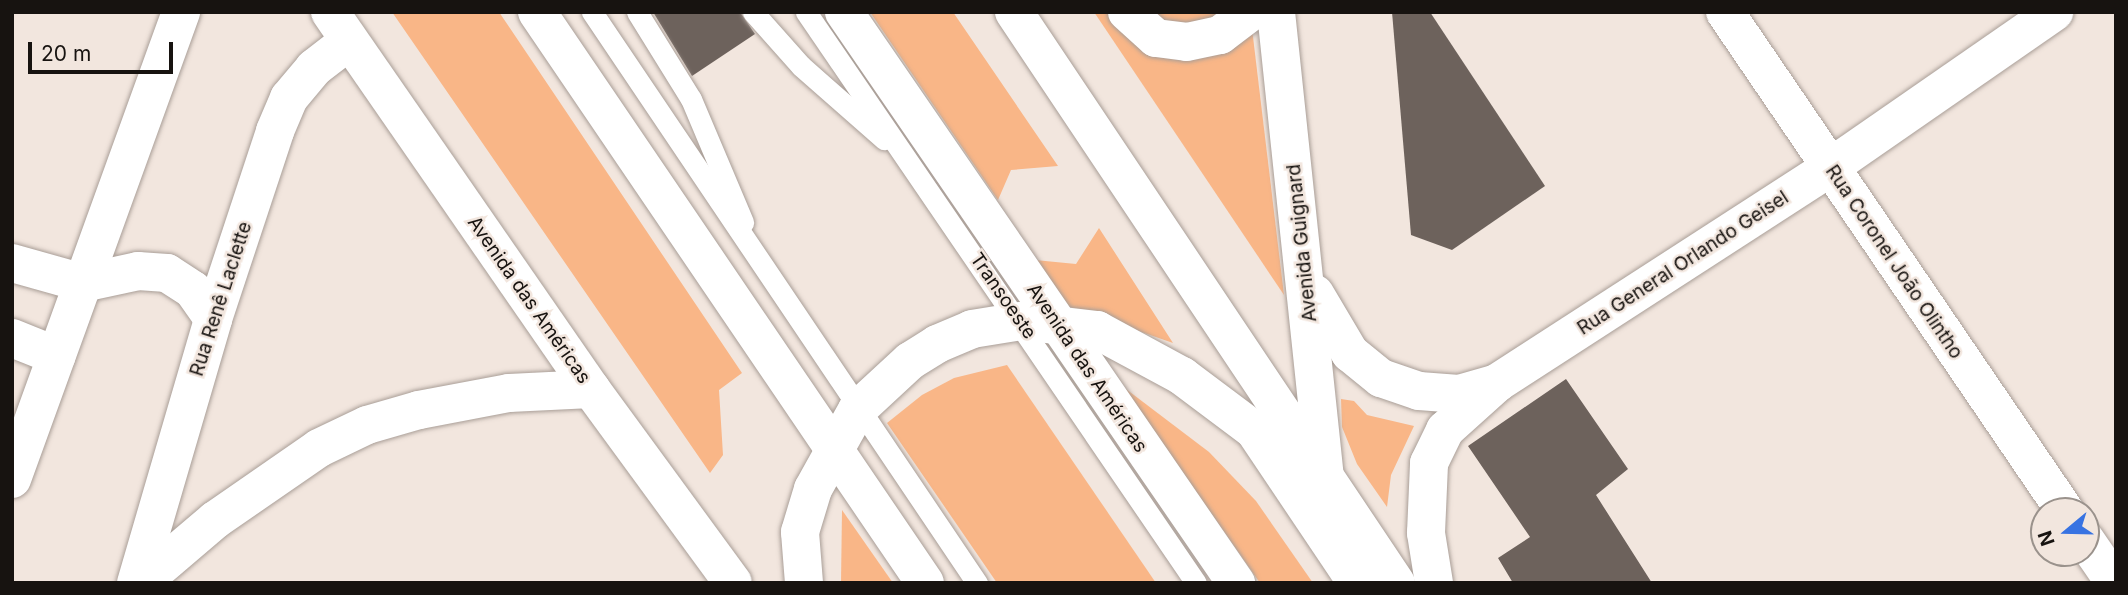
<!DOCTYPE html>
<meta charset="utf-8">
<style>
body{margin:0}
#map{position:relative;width:2128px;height:595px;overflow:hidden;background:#f2e6de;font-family:Inter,sans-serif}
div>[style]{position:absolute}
.green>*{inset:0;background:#f9b687}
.building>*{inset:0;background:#6d625c}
.roads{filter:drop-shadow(0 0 2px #a99e97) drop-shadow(0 0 2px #a99e97)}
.lane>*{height:21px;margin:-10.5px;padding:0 10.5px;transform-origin:10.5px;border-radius:10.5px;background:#fff}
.street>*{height:38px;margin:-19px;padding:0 19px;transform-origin:19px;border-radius:19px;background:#fff}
.secondary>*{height:38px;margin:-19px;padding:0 19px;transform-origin:19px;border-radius:19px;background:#fff}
.highway>*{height:38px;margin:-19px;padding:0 19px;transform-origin:19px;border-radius:19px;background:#fff}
span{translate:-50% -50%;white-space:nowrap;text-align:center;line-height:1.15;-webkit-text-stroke:5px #f2e6de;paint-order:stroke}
.street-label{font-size:19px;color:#171310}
.frame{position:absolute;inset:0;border:14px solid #171310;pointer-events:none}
.north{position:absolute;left:2030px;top:497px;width:70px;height:70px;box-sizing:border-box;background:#f2e6de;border:2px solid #9a928c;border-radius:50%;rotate:251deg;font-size:19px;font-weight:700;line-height:28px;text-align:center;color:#171310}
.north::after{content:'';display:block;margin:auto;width:24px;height:32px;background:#3873e2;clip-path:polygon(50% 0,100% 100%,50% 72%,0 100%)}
.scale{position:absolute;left:28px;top:42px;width:145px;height:32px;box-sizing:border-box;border:4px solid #171310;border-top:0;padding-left:9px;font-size:21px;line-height:24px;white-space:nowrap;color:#171310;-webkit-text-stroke:5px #f2e6de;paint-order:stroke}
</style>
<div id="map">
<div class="green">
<div style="clip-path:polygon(392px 12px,499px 12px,742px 373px,719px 390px,723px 455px,710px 473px)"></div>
<div style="clip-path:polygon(870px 12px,953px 12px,1058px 166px,1011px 170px,998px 200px)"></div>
<div style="clip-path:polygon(1094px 12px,1250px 12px,1284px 295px)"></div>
<div style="clip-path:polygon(1099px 228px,1173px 343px,1067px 306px,1035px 260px,1076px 264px)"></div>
<div style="clip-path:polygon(1007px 365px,1156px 583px,997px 583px,887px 423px,922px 395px,954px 378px)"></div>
<div style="clip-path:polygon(1122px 386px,1209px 452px,1256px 501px,1313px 583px,1260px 583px)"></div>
<div style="clip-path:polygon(1341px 399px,1354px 401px,1367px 415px,1414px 426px,1391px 475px,1387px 507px,1357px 464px,1342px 427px)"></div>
<div style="clip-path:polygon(842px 510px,893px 583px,841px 583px)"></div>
</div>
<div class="building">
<div style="clip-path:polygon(653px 12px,740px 12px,755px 34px,692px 76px)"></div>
<div style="clip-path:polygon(1392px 12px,1430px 12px,1545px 186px,1452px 250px,1411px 235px)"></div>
<div style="clip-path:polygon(1566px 379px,1628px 469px,1596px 495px,1652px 583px,1513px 583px,1498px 558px,1530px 537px,1468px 446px)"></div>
</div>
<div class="roads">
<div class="lane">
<div style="left:592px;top:12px;width:689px;rotate:56.01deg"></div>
<div style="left:637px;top:12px;width:102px;rotate:58.2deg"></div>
<div style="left:691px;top:99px;width:134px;rotate:67.1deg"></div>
<div style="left:753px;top:12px;width:72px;rotate:48.4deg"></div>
<div style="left:801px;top:66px;width:111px;rotate:41.3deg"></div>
<div style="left:806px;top:12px;width:691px;rotate:55.67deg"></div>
</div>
<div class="street">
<div style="left:1725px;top:12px;width:604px;rotate:55.73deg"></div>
<div style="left:12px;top:263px;width:74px;rotate:15.7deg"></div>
<div style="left:12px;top:338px;width:48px;rotate:21.8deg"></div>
<div style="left:2086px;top:541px;width:51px;rotate:55.4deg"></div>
<div style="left:1434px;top:583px;width:51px;rotate:-99.1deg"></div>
<div style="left:1426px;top:533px;width:70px;rotate:-87.5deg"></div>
<div style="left:1429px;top:463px;width:37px;rotate:-64deg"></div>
<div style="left:1445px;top:430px;width:70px;rotate:-42.1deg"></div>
<div style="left:1497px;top:383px;width:396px;rotate:-32.9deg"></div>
<div style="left:1829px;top:168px;width:274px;rotate:-34.7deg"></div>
</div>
<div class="secondary">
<div style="left:330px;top:12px;width:459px;rotate:55.3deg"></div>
<div style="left:591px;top:389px;width:240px;rotate:53.8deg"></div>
<div style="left:1014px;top:12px;width:687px;rotate:56.22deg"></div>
<div style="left:1127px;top:12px;width:39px;rotate:42deg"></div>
<div style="left:1156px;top:38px;width:31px;rotate:7deg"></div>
<div style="left:1187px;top:42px;width:34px;rotate:-12deg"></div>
<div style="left:1220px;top:35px;width:38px;rotate:-37deg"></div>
<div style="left:1276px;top:12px;width:462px;rotate:84deg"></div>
<div style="left:83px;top:283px;width:56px;rotate:-12.3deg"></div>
<div style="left:138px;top:271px;width:29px;rotate:4deg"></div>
<div style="left:167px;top:273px;width:31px;rotate:33deg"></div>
<div style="left:193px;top:290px;width:35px;rotate:55deg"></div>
<div style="left:1315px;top:294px;width:69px;rotate:59.3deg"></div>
<div style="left:1350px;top:353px;width:40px;rotate:39deg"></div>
<div style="left:1381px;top:378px;width:40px;rotate:18.9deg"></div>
<div style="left:1419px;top:391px;width:40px;rotate:4.3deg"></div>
<div style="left:1459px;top:394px;width:40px;rotate:-16deg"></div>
<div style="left:12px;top:479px;width:497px;rotate:-70.1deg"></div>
<div style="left:136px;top:583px;width:275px;rotate:-73.7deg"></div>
<div style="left:213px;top:319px;width:198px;rotate:-71.7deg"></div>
<div style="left:275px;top:131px;width:36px;rotate:-67deg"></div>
<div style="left:289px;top:98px;width:39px;rotate:-50deg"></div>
<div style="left:314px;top:68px;width:44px;rotate:-37.6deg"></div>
<div style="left:141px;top:583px;width:97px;rotate:-40.4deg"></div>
<div style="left:215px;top:520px;width:126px;rotate:-34.7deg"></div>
<div style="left:319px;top:448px;width:53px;rotate:-25.6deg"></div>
<div style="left:367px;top:425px;width:54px;rotate:-16.1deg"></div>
<div style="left:419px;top:410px;width:92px;rotate:-10.7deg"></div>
<div style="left:509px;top:393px;width:82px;rotate:-2.8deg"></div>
</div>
<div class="highway">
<div style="left:537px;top:12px;width:690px;rotate:55.8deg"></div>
<div style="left:844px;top:12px;width:693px;rotate:55.53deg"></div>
<div style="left:804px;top:583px;width:51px;rotate:-94.5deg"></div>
<div style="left:800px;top:532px;width:45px;rotate:-73.2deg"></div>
<div style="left:813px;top:489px;width:90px;rotate:-60.9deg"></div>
<div style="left:857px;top:410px;width:72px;rotate:-42.8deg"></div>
<div style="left:910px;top:361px;width:32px;rotate:-32deg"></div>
<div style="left:937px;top:344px;width:38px;rotate:-23deg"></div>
<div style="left:972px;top:329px;width:50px;rotate:-9.3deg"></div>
<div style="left:1021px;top:321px;width:77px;rotate:6.8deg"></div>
<div style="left:1097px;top:330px;width:97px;rotate:28.4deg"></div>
<div style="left:1182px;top:376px;width:90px;rotate:36.9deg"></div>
<div style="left:1254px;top:430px;width:184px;rotate:56.1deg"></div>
</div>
</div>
<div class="street-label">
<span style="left:1302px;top:243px;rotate:-96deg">Avenida Guignard</span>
<span style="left:1894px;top:262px;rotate:56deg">Rua Coronel João Olintho</span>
<span style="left:1683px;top:263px;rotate:-33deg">Rua General Orlando Geisel</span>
<span style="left:1003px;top:296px;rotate:55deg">Transoeste</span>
<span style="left:221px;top:299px;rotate:-72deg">Rua Renê Laclette</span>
<span style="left:529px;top:300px;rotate:55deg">Avenida das Américas</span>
<span style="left:1087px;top:368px;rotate:56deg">Avenida das Américas</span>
</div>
<div class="frame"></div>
<div class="north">N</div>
<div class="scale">20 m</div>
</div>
